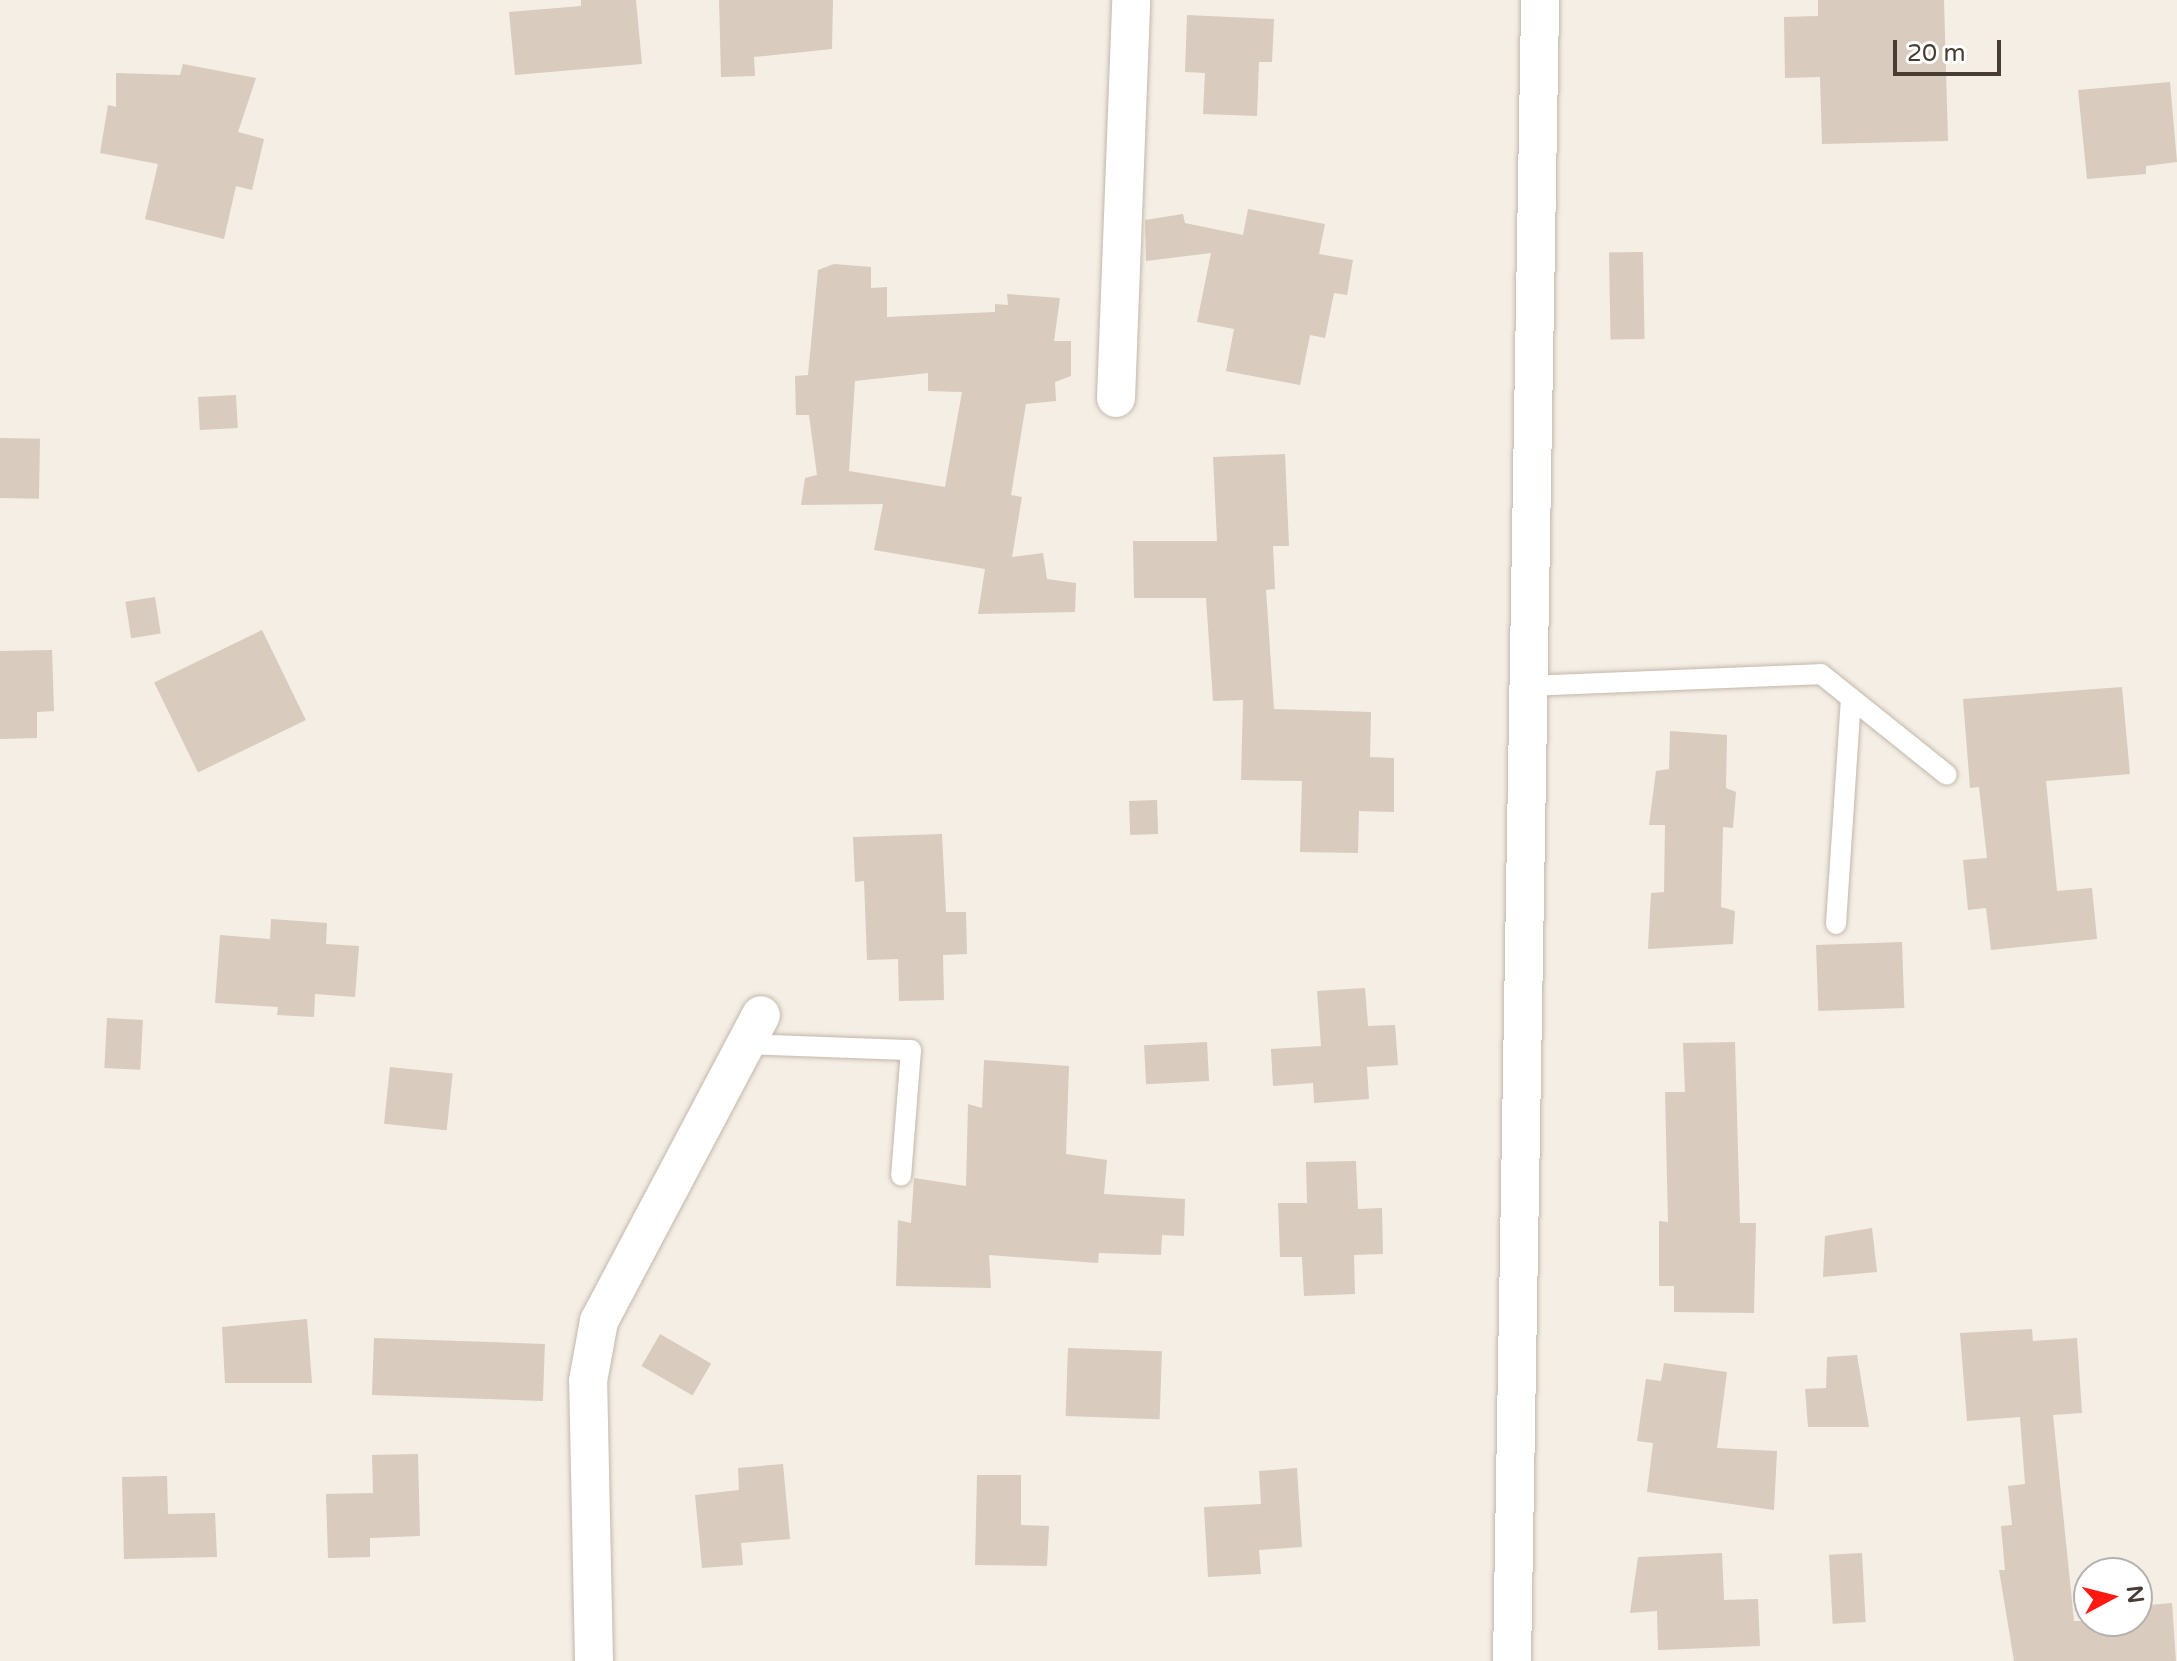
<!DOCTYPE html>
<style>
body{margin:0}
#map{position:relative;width:2177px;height:1661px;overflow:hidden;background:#f4eee5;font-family:"Varela Round",sans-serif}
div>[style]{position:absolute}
.building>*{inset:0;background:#d9cbbd;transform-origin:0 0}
.roads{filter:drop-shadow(0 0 2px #c3b7aa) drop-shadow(0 0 2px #c3b7aa)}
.service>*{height:20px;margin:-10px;padding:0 10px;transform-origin:10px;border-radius:10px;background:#fff}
.minor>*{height:38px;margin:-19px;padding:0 19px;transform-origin:19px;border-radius:19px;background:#fff}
span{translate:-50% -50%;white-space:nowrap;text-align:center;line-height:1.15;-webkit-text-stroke:6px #fff;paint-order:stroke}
.north{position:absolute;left:2073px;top:1557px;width:80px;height:80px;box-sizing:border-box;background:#fff;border:2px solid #b5b1ae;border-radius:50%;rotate:83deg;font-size:22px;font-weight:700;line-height:32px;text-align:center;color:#473d34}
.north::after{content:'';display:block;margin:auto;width:28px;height:36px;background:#ff1911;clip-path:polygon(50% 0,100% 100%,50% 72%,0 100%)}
.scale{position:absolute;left:1893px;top:40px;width:108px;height:36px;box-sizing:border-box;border:4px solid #473d34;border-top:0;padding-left:10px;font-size:24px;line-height:28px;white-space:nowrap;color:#473d34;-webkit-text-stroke:6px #fff;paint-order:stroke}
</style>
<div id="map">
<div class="building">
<div style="clip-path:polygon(581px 0,636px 0,642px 64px,515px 75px,509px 12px,581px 6px)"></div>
<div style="clip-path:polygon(719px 0,833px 0,832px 49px,754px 57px,755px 76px,721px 77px)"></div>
<div style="clip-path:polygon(1818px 0,1944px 0,1948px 141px,1822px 144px,1820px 77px,1785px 78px,1784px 17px,1818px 16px)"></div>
<div style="clip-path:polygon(1187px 15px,1274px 19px,1272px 62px,1259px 62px,1257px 116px,1203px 114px,1205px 73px,1185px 72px)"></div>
<div style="clip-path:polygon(183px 64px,256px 78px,238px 132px,264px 139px,252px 190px,236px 186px,224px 239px,145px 219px,158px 164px,100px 153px,108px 105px,116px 107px,116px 73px,180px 75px)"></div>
<div style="clip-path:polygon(2170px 82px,2177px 162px,2146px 166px,2146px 174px,2087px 179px,2078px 90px)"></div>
<div style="clip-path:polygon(1248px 209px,1325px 224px,1319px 254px,1353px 260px,1347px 295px,1334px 293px,1325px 338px,1310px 335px,1300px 385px,1226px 371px,1234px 329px,1197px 322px,1211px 253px,1146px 261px,1145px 220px,1183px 214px,1185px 223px,1243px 235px)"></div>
<div style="left:1643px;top:252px;width:87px;height:34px;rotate:89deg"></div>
<div style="clip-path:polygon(evenodd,834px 264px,871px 267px,871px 288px,887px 287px,887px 317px,995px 312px,995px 304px,1008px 305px,1007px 294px,1060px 298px,1054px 341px,1071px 341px,1071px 376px,1055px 382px,1056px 401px,1026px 404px,1011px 495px,1022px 497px,1012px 557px,1043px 553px,1047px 579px,1076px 583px,1075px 612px,978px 614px,985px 569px,874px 550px,883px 504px,801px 505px,805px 478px,817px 475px,809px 415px,796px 415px,795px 376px,808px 375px,818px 270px,834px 264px,928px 373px,928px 391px,962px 392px,945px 487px,849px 471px,855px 381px,928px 373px)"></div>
<div style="left:236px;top:395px;width:33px;height:38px;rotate:87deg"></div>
<div style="left:0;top:438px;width:40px;height:60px;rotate:1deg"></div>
<div style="clip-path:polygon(1285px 454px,1289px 546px,1273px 546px,1275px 589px,1266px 590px,1274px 709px,1371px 712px,1370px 757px,1394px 758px,1394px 812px,1359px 811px,1358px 853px,1300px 852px,1302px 781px,1241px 780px,1243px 700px,1213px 701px,1206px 598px,1134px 598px,1133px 541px,1217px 541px,1213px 457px)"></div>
<div style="left:155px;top:597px;width:37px;height:30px;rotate:81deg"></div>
<div style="left:262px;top:630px;width:100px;height:120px;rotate:64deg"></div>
<div style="clip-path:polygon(52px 650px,54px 711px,37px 712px,37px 738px,0 739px,0 651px)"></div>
<div style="clip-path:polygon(2122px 687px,2130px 774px,2046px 781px,2057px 891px,2092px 888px,2097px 939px,1991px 950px,1986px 908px,1968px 910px,1963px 860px,1987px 858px,1979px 787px,1970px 788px,1963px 699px)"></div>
<div style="clip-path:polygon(1670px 731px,1727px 735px,1726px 788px,1736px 792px,1733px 828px,1723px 827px,1721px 907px,1735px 911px,1733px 944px,1648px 949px,1651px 893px,1664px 892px,1665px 825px,1649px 825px,1656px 771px,1669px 769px)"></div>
<div style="left:1157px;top:800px;width:34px;height:28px;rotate:88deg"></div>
<div style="clip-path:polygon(942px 834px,946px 912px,966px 912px,967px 954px,943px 955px,944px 1000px,899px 1001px,898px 959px,867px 960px,864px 881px,855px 882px,853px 837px)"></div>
<div style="clip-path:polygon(271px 919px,327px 923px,326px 944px,359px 946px,355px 997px,315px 994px,314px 1017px,277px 1015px,278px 1007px,215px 1003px,220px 935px,270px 939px)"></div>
<div style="left:1902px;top:942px;width:66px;height:86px;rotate:88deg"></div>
<div style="clip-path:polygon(1365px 988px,1368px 1026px,1395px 1025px,1398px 1065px,1367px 1067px,1369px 1099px,1314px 1103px,1313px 1083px,1273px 1086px,1271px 1049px,1321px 1046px,1317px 991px)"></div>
<div style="left:107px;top:1018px;width:36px;height:50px;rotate:3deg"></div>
<div style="left:1207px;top:1042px;width:39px;height:63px;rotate:87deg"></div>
<div style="clip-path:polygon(1735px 1042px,1740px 1223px,1756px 1223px,1754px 1313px,1674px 1312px,1674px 1286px,1659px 1286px,1659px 1221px,1668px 1222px,1665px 1092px,1685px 1092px,1683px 1043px)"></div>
<div style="clip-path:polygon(984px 1060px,1069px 1066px,1066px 1154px,1107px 1160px,1104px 1194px,1185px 1199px,1184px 1236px,1162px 1235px,1161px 1255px,1099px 1253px,1098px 1263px,989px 1255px,991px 1288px,896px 1286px,898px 1220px,911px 1223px,914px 1178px,966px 1186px,968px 1104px,982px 1108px)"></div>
<div style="left:390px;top:1067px;width:63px;height:57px;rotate:6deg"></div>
<div style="clip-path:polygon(1356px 1161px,1358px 1209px,1382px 1208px,1383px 1254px,1354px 1255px,1355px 1294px,1304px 1296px,1302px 1257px,1280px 1257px,1278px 1203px,1307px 1203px,1306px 1162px)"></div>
<div style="clip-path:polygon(1872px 1228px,1877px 1272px,1823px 1277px,1825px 1236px)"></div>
<div style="clip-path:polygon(307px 1319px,312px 1383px,225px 1383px,222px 1327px)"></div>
<div style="clip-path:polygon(2032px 1329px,2033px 1341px,2077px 1338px,2082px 1413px,2053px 1415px,2074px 1621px,2137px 1621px,2137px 1606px,2172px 1603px,2176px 1661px,2014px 1661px,1999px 1570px,2005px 1570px,2001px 1526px,2012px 1525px,2008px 1486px,2025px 1484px,2020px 1417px,1967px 1421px,1960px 1333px)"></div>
<div style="left:660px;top:1334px;width:59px;height:37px;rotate:30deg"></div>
<div style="left:374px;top:1338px;width:171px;height:57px;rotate:2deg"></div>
<div style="left:1068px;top:1348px;width:94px;height:68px;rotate:2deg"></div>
<div style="clip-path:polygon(1857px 1355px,1869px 1427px,1808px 1427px,1805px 1389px,1826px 1388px,1827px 1357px)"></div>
<div style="clip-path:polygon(1664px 1363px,1727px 1372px,1717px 1448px,1777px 1451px,1774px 1510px,1647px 1492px,1653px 1443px,1637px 1441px,1646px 1379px,1661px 1381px)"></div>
<div style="clip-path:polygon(418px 1454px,420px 1536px,370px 1538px,370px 1557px,328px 1558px,326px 1494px,373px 1493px,372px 1455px)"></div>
<div style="clip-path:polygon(783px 1464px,790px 1539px,741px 1543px,743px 1565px,702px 1568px,695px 1495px,739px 1490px,738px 1468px)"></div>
<div style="clip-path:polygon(1297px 1468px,1302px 1547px,1259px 1550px,1261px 1574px,1208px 1577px,1204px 1507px,1261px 1504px,1259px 1471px)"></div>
<div style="clip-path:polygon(977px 1475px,1021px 1475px,1021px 1525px,1049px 1526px,1047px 1566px,975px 1565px)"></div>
<div style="clip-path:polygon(167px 1476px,168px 1514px,215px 1513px,217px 1557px,124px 1559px,122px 1477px)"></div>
<div style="clip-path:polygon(1722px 1553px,1724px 1600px,1758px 1599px,1760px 1646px,1658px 1650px,1657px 1611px,1630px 1613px,1638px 1557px)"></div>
<div style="left:1862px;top:1553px;width:69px;height:33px;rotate:87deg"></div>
</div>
<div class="roads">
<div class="service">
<div style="left:1525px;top:686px;width:296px;rotate:-2.3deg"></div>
<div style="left:1821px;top:674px;width:161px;rotate:38.7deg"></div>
<div style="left:1836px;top:924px;width:226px;rotate:-86.2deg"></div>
<div style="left:746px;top:1044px;width:165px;rotate:2.1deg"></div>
<div style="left:911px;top:1050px;width:126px;rotate:94.5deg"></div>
</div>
<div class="minor">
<div style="left:1116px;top:398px;width:398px;rotate:-87.8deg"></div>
<div style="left:594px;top:1661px;width:280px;rotate:-91.2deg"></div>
<div style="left:588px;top:1381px;width:61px;rotate:-79.6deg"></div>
<div style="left:599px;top:1321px;width:346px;rotate:-62.1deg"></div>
<div style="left:1512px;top:1661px;width:1661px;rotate:-89.03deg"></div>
</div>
</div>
<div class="north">N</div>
<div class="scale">20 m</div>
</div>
